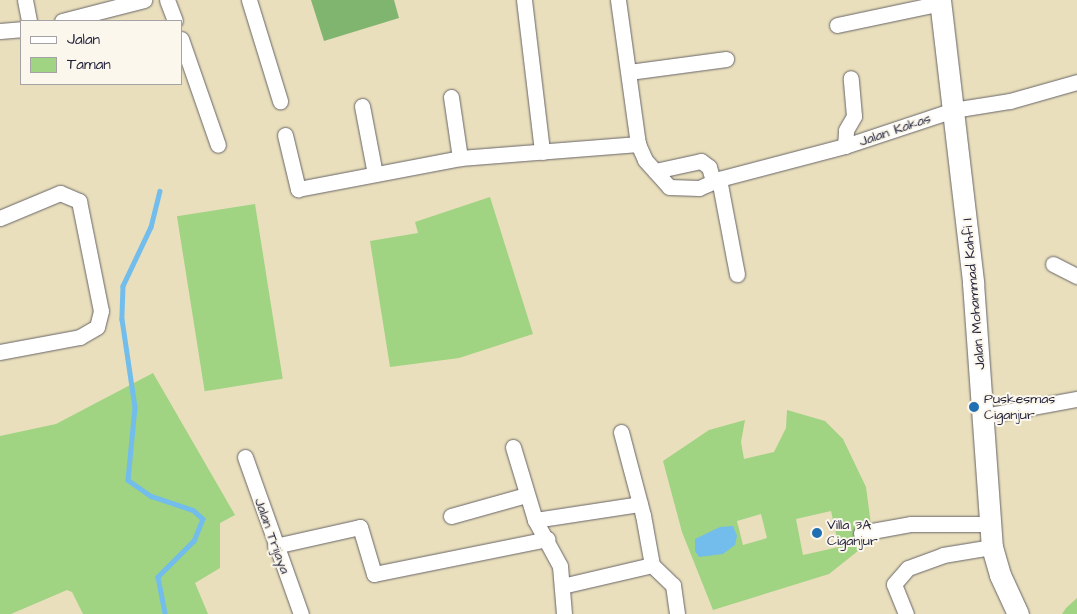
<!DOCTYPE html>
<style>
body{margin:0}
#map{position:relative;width:1077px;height:614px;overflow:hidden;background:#e9dfbc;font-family:"Architects Daughter",sans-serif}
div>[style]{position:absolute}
.green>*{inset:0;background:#a0d382;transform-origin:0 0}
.forest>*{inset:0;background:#80b570}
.water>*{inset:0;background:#72bdeb}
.stream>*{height:4.5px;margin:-2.25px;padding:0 2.25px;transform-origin:2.25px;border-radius:2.25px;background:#72bdeb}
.roads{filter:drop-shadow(0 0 1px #686468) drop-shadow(0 0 1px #686468)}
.street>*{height:15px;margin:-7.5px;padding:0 7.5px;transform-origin:7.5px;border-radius:7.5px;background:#fff}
.secondary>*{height:21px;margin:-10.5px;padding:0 10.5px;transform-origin:10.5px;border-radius:10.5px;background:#fff}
.dots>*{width:14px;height:14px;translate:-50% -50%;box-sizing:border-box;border:2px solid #fbf7ec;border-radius:50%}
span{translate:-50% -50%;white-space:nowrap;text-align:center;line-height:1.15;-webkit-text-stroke:4px #fbf7ec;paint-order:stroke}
.street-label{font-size:14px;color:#22223b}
.poi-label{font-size:14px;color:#22223b}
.left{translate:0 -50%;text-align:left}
.legend{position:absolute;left:20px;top:20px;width:162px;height:65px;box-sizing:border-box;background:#fbf7ec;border:1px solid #a4a2a5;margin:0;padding:6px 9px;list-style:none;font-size:15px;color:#22223b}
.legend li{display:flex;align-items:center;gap:10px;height:25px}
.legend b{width:25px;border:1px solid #a4a2a5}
</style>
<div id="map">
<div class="green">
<div style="clip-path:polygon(490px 197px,533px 334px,459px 358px,390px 367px,370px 241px,418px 233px,415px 222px)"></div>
<div style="left:255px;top:204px;width:177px;height:79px;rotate:81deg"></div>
<div style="clip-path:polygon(153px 373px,235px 515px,220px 523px,220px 568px,195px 583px,208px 614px,83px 614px,72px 592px,67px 590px,11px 614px,0 614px,0 436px,56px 424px)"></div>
<div style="clip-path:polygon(evenodd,787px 410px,825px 421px,843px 439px,866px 487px,872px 532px,868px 543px,829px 574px,713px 610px,682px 532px,663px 461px,709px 430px,745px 420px,741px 442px,744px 459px,774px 452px,786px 428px,787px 410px,831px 511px,839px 547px,803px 555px,796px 519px,831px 511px,787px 410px,761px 514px,767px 538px,743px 545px,737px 521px,761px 514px)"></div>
<div style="clip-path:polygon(1077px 598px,1077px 614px,1062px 614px,1066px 608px)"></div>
</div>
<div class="forest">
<div style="clip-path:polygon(311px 0,394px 0,399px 18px,324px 41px)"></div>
</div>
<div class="water">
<div style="clip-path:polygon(733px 526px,737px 536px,735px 545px,723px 554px,699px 557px,695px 551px,695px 539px,720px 527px)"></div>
</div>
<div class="stream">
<div style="left:160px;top:191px;width:37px;rotate:104deg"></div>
<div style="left:151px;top:227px;width:65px;rotate:115.4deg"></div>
<div style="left:123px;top:286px;width:33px;rotate:92deg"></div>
<div style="left:122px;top:319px;width:89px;rotate:81.6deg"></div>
<div style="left:135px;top:407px;width:73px;rotate:95.5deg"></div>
<div style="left:128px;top:480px;width:28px;rotate:35deg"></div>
<div style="left:151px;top:496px;width:44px;rotate:18.4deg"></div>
<div style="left:193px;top:510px;width:13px;rotate:42deg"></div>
<div style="left:203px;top:519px;width:24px;rotate:112deg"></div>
<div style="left:194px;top:541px;width:51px;rotate:135deg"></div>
<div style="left:158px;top:577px;width:38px;rotate:79deg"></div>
</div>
<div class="roads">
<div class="street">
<div style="left:25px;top:0;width:21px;rotate:79deg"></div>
<div style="left:167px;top:0;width:22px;rotate:69deg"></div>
<div style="left:249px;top:0;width:106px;rotate:72.9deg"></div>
<div style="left:524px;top:0;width:153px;rotate:83.2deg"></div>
<div style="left:618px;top:0;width:145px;rotate:82.1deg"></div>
<div style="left:638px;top:144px;width:17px;rotate:66deg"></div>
<div style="left:645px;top:160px;width:36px;rotate:48deg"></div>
<div style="left:669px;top:187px;width:30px;rotate:2deg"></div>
<div style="left:699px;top:188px;width:22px;rotate:-24deg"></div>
<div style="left:719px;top:179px;width:130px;rotate:-14.7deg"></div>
<div style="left:845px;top:146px;width:114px;rotate:-18.4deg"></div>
<div style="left:953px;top:110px;width:58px;rotate:-9deg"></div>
<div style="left:1010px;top:101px;width:70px;rotate:-15.8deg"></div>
<div style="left:62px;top:21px;width:85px;rotate:-14.4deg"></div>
<div style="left:837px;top:25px;width:106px;rotate:-11.9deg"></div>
<div style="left:0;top:31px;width:21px;rotate:-5deg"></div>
<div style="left:181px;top:39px;width:112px;rotate:70.8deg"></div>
<div style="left:629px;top:72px;width:98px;rotate:-7.6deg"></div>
<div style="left:451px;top:97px;width:62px;rotate:81.6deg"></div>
<div style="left:362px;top:106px;width:69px;rotate:79.2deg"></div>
<div style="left:285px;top:135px;width:56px;rotate:76.5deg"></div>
<div style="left:298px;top:189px;width:165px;rotate:-10.8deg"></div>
<div style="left:460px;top:158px;width:179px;rotate:-4.5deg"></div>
<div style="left:845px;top:146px;width:16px;rotate:-86deg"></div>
<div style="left:846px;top:130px;width:16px;rotate:-60deg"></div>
<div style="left:854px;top:116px;width:38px;rotate:-95deg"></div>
<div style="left:655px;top:171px;width:47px;rotate:-12.3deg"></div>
<div style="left:701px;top:161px;width:10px;rotate:37deg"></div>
<div style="left:709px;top:167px;width:15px;rotate:74deg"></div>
<div style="left:719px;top:179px;width:97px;rotate:79.3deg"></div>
<div style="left:0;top:218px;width:65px;rotate:-22.6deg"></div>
<div style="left:60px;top:193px;width:21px;rotate:23deg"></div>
<div style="left:79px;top:201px;width:112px;rotate:78.7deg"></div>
<div style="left:101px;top:311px;width:16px;rotate:104deg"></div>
<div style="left:97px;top:327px;width:20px;rotate:150deg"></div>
<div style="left:80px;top:337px;width:81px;rotate:169.4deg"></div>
<div style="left:1053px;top:264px;width:27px;rotate:27deg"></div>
<div style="left:984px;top:416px;width:95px;rotate:-10.4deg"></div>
<div style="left:621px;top:432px;width:86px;rotate:75.2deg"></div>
<div style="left:643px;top:515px;width:51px;rotate:79.8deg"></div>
<div style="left:652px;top:565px;width:29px;rotate:44deg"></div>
<div style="left:673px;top:585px;width:29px;rotate:82deg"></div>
<div style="left:513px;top:447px;width:76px;rotate:73.2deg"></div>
<div style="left:535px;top:520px;width:52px;rotate:61.5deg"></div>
<div style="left:560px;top:566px;width:48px;rotate:85.2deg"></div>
<div style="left:245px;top:457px;width:167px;rotate:70.4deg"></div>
<div style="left:451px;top:516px;width:78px;rotate:-15.6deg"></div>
<div style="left:535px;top:520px;width:106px;rotate:-8.7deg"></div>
<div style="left:861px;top:533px;width:51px;rotate:-10.2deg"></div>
<div style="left:911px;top:524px;width:78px"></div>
<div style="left:275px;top:546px;width:87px;rotate:-12.6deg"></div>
<div style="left:360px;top:527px;width:49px;rotate:73.4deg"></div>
<div style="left:374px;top:574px;width:177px;rotate:-11.4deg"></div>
<div style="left:562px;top:586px;width:92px;rotate:-13.1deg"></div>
<div style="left:906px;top:614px;width:32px;rotate:-112deg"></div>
<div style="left:894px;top:584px;width:21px;rotate:-49deg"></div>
<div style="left:908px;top:568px;width:37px;rotate:-20deg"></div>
<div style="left:943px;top:555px;width:50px;rotate:-9.3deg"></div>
</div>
<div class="secondary">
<div style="left:940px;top:0;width:285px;rotate:83.3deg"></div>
<div style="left:973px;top:283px;width:265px;rotate:85.9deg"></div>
<div style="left:992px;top:547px;width:29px;rotate:74deg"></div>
<div style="left:1000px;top:575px;width:43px;rotate:65.2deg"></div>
</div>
</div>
<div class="dots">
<div style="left:974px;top:407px;background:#1f6fb2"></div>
<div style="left:817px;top:533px;background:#1f6fb2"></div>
</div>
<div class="street-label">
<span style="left:895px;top:130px;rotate:-19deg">Jalan Kakas</span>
<span style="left:974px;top:294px;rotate:-95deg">Jalan Mohammad Kahfi I</span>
<span style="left:272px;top:536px;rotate:70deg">Jalan Trijaya</span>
</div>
<div class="poi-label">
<span class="left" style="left:984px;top:407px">Puskesmas<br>Ciganjur</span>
<span class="left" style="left:827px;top:533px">Villa 3A<br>Ciganjur</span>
</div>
<ul class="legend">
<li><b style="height:6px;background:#fff"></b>Jalan</li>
<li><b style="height:14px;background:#a0d382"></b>Taman</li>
</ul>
</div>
